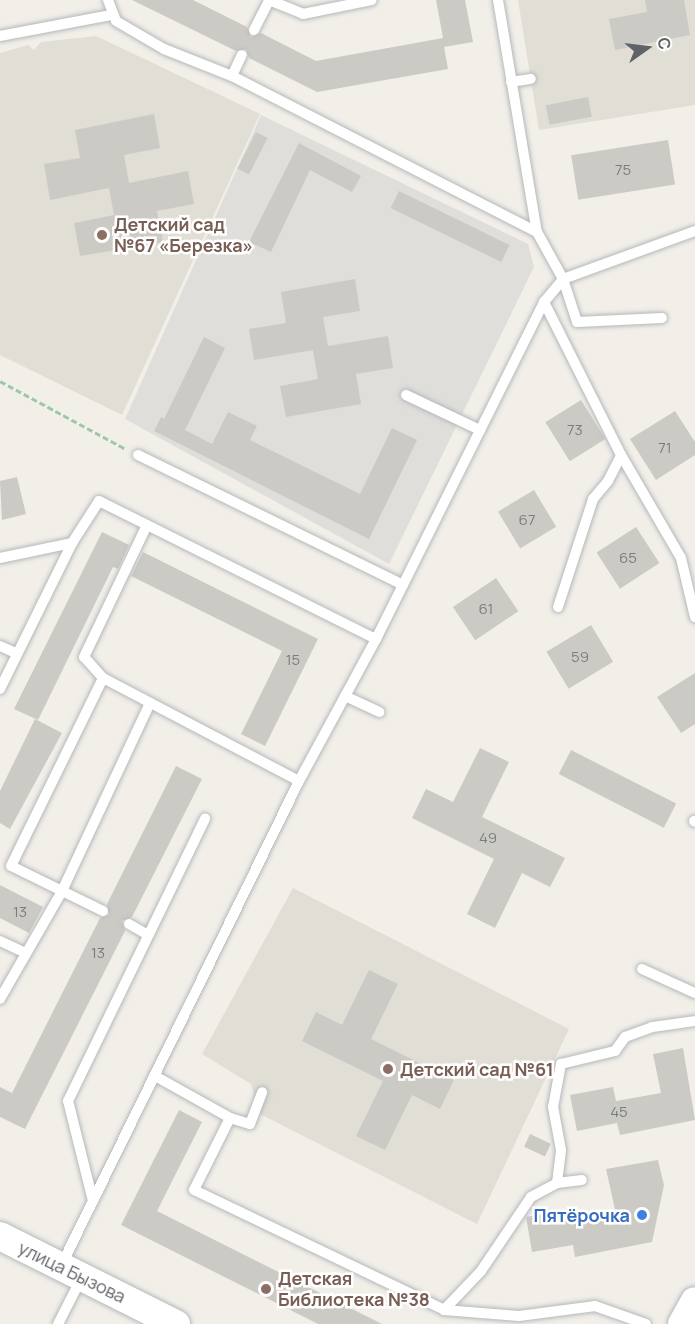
<!DOCTYPE html>
<meta charset="utf-8">
<style>
body{margin:0}
#map{position:relative;width:695px;height:1324px;overflow:hidden;background:#f1efe8;font-family:Manrope,sans-serif}
div>[style]{position:absolute}
.industrial>*{inset:0;background:#e0deda}
.education>*{inset:0;background:#e1ded6}
.building>*{inset:0;background:#cccac5;transform-origin:0 0}
.path>*{height:3px;margin-top:-1.5px;transform-origin:0;background:repeating-linear-gradient(90deg,#9cc7a9 0 6px,transparent 0 9px)}
.roads{filter:drop-shadow(0 0 2px #b5b8bc) drop-shadow(0 0 2px #b5b8bc)}
.lane>*{height:10px;margin:-5px;padding:0 5px;transform-origin:5px;border-radius:5px;background:#fff}
.secondary>*{height:28px;margin:-14px;padding:0 14px;transform-origin:14px;border-radius:14px;background:#fff}
.dots>*{width:16px;height:16px;translate:-50% -50%;box-sizing:border-box;border:3px solid #fff;border-radius:50%}
span{translate:-50% -50%;white-space:nowrap;text-align:center;line-height:1.15;-webkit-text-stroke:5px #fff;paint-order:stroke}
.number-label{font-size:15px;color:#7a7d7f}
.number-label span{-webkit-text-stroke-width:0}
.education-label{font-size:18px;color:#785e54;font-weight:700}
.left{translate:0 -50%;text-align:left}
.shop-label{font-size:18px;color:#366cbe;font-weight:700}
.right{translate:-100% -50%;text-align:right}
.street-label{font-size:18px;color:#5f6368}
.north{position:absolute;left:617px;top:18px;width:60px;height:60px;-webkit-text-stroke:4px #fff;paint-order:stroke;rotate:76deg;font-size:16px;font-weight:700;line-height:24px;text-align:center;color:#5f6368}
.north::after{content:'';display:block;margin:auto;width:21px;height:27px;background:#5f6368;clip-path:polygon(50% 0,100% 100%,50% 72%,0 100%)}
</style>
<div id="map">
<div class="industrial">
<div style="clip-path:polygon(261px 115px,528px 244px,534px 267px,389px 564px,125px 419px)"></div>
</div>
<div class="education">
<div style="clip-path:polygon(518px 0,695px 0,695px 105px,539px 130px)"></div>
<div style="clip-path:polygon(96px 36px,260px 114px,122px 415px,0 355px,0 53px,28px 45px,34px 50px,41px 42px)"></div>
<div style="clip-path:polygon(293px 888px,569px 1029px,477px 1224px,260px 1114px,251px 1084px,202px 1054px)"></div>
</div>
<div class="building">
<div style="clip-path:polygon(132px 0,193px 0,247px 27px,251px 37px,261px 33px,316px 61px,443px 38px,436px 0,465px 0,473px 42px,444px 47px,448px 69px,317px 92px,249px 58px,246px 49px,236px 51px)"></div>
<div style="clip-path:polygon(645px 0,684px 0,690px 35px,615px 50px,609px 19px,647px 12px)"></div>
<div style="left:588px;top:97px;width:20px;height:43px;rotate:79deg"></div>
<div style="clip-path:polygon(154px 114px,160px 148px,124px 155px,129px 183px,188px 171px,194px 204px,157px 211px,163px 242px,80px 256px,74px 223px,114px 215px,109px 188px,50px 200px,44px 164px,80px 158px,75px 130px)"></div>
<div style="left:256px;top:132px;width:13px;height:41px;rotate:27deg"></div>
<div style="left:668px;top:140px;width:45px;height:98px;rotate:81deg"></div>
<div style="clip-path:polygon(299px 143px,361px 176px,352px 192px,310px 170px,271px 252px,249px 242px)"></div>
<div style="left:399px;top:191px;width:123px;height:19px;rotate:26deg"></div>
<div style="clip-path:polygon(355px 279px,360px 311px,323px 317px,328px 346px,388px 336px,393px 368px,356px 374px,361px 404px,286px 417px,280px 386px,318px 379px,313px 350px,254px 360px,249px 329px,286px 323px,281px 292px)"></div>
<div style="clip-path:polygon(204px 337px,225px 348px,185px 430px,212px 444px,228px 412px,257px 426px,250px 440px,360px 494px,392px 428px,417px 440px,369px 539px,154px 431px,161px 417px,164px 419px)"></div>
<div style="left:581px;top:400px;width:46px;height:42px;rotate:58deg"></div>
<div style="clip-path:polygon(675px 411px,695px 442px,695px 455px,656px 480px,630px 439px)"></div>
<div style="clip-path:polygon(17px 477px,26px 514px,2px 520px,0 481px)"></div>
<div style="left:534px;top:490px;width:43px;height:42px;rotate:59deg"></div>
<div style="left:636px;top:527px;width:43px;height:47px;rotate:57deg"></div>
<div style="clip-path:polygon(102px 532px,129px 545px,118px 569px,113px 567px,38px 720px,14px 709px)"></div>
<div style="clip-path:polygon(143px 552px,318px 639px,265px 746px,241px 734px,282px 651px,131px 576px)"></div>
<div style="left:496px;top:578px;width:40px;height:52px;rotate:56deg"></div>
<div style="left:591px;top:625px;width:43px;height:52px;rotate:59deg"></div>
<div style="clip-path:polygon(695px 673px,695px 724px,681px 733px,657px 697px)"></div>
<div style="clip-path:polygon(35px 719px,62px 733px,10px 829px,0 823px,0 791px)"></div>
<div style="clip-path:polygon(480px 748px,509px 762px,482px 817px,565px 858px,550px 887px,522px 873px,495px 928px,467px 914px,494px 859px,412px 818px,426px 789px,453px 802px)"></div>
<div style="left:571px;top:750px;width:118px;height:27px;rotate:27deg"></div>
<div style="clip-path:polygon(176px 766px,202px 779px,132px 917px,122px 921px,125px 931px,25px 1129px,0 1117px,0 1087px,12px 1093px,100px 918px,109px 915px,107px 904px)"></div>
<div style="clip-path:polygon(0 885px,43px 907px,29px 933px,0 918px)"></div>
<div style="clip-path:polygon(369px 970px,398px 984px,371px 1039px,454px 1080px,440px 1109px,412px 1095px,385px 1150px,356px 1136px,383px 1081px,302px 1041px,316px 1012px,342px 1025px)"></div>
<div style="clip-path:polygon(683px 1048px,695px 1120px,620px 1135px,617px 1123px,577px 1131px,570px 1095px,613px 1087px,616px 1101px,661px 1093px,653px 1054px)"></div>
<div style="clip-path:polygon(179px 1110px,202px 1122px,157px 1211px,382px 1324px,318px 1324px,121px 1225px)"></div>
<div style="left:530px;top:1134px;width:23px;height:14px;rotate:25deg"></div>
<div style="clip-path:polygon(658px 1160px,664px 1185px,652px 1242px,575px 1257px,573px 1245px,532px 1252px,526px 1217px,569px 1209px,571px 1223px,616px 1214px,606px 1169px)"></div>
</div>
<div class="path">
<div style="left:0;top:381px;width:143px;rotate:28.4deg"></div>
</div>
<div class="roads">
<div class="lane">
<div style="left:108px;top:0;width:22px;rotate:69deg"></div>
<div style="left:116px;top:21px;width:56px;rotate:30.3deg"></div>
<div style="left:164px;top:49px;width:73px;rotate:21.7deg"></div>
<div style="left:232px;top:76px;width:343px;rotate:27.1deg"></div>
<div style="left:537px;top:232px;width:54px;rotate:61deg"></div>
<div style="left:563px;top:279px;width:45px;rotate:72deg"></div>
<div style="left:577px;top:322px;width:85px;rotate:-2.7deg"></div>
<div style="left:269px;top:0;width:37px;rotate:22deg"></div>
<div style="left:303px;top:14px;width:70px;rotate:-11.5deg"></div>
<div style="left:498px;top:0;width:235px;rotate:80.5deg"></div>
<div style="left:254px;top:30px;width:34px;rotate:-63deg"></div>
<div style="left:0;top:36px;width:113px;rotate:-10.7deg"></div>
<div style="left:232px;top:76px;width:23px;rotate:-65deg"></div>
<div style="left:511px;top:82px;width:20px;rotate:-9deg"></div>
<div style="left:544px;top:302px;width:171px;rotate:63.3deg"></div>
<div style="left:621px;top:455px;width:119px;rotate:59.8deg"></div>
<div style="left:681px;top:558px;width:61px;rotate:76.7deg"></div>
<div style="left:406px;top:395px;width:82px;rotate:25.3deg"></div>
<div style="left:138px;top:455px;width:295px;rotate:26.1deg"></div>
<div style="left:0;top:558px;width:74px;rotate:-11.8deg"></div>
<div style="left:558px;top:607px;width:114px;rotate:-72deg"></div>
<div style="left:593px;top:499px;width:23px;rotate:-50deg"></div>
<div style="left:608px;top:481px;width:29px;rotate:-63deg"></div>
<div style="left:0;top:646px;width:17px;rotate:24deg"></div>
<div style="left:103px;top:678px;width:28px;rotate:-132deg"></div>
<div style="left:84px;top:657px;width:146px;rotate:-64.5deg"></div>
<div style="left:0;top:689px;width:163px;rotate:-63.7deg"></div>
<div style="left:72px;top:543px;width:50px;rotate:-57.3deg"></div>
<div style="left:99px;top:501px;width:309px;rotate:26.5deg"></div>
<div style="left:345px;top:696px;width:38px;rotate:25deg"></div>
<div style="left:694px;top:821px;width:1px;rotate:45deg"></div>
<div style="left:103px;top:911px;width:102px;rotate:-153.9deg"></div>
<div style="left:11px;top:866px;width:209px;rotate:-63.9deg"></div>
<div style="left:103px;top:678px;width:221px;rotate:27.7deg"></div>
<div style="left:129px;top:924px;width:22px;rotate:30deg"></div>
<div style="left:0;top:941px;width:29px;rotate:25deg"></div>
<div style="left:642px;top:969px;width:58px;rotate:24.4deg"></div>
<div style="left:0;top:999px;width:122px;rotate:-60.1deg"></div>
<div style="left:61px;top:893px;width:210px;rotate:-64.9deg"></div>
<div style="left:155px;top:1076px;width:86px;rotate:29.2deg"></div>
<div style="left:230px;top:1118px;width:80px;rotate:116.6deg"></div>
<div style="left:194px;top:1190px;width:277px;rotate:25.6deg"></div>
<div style="left:444px;top:1310px;width:75px;rotate:4.6deg"></div>
<div style="left:519px;top:1316px;width:77px;rotate:-7.5deg"></div>
<div style="left:595px;top:1306px;width:54px;rotate:19.4deg"></div>
<div style="left:230px;top:1118px;width:21px;rotate:17deg"></div>
<div style="left:250px;top:1124px;width:34px;rotate:-69deg"></div>
<div style="left:557px;top:1183px;width:25px;rotate:-7deg"></div>
<div style="left:93px;top:1201px;width:103px;rotate:-104deg"></div>
<div style="left:68px;top:1101px;width:314px;rotate:-64.1deg"></div>
<div style="left:61px;top:1266px;width:540px;rotate:-63.86deg"></div>
<div style="left:299px;top:781px;width:162px;rotate:-61.5deg"></div>
<div style="left:376px;top:639px;width:377px;rotate:-63.5deg"></div>
<div style="left:544px;top:302px;width:30px;rotate:-50deg"></div>
<div style="left:563px;top:279px;width:140px;rotate:-20deg"></div>
<div style="left:444px;top:1310px;width:54px;rotate:-46.5deg"></div>
<div style="left:481px;top:1271px;width:89px;rotate:-56deg"></div>
<div style="left:531px;top:1197px;width:30px;rotate:-28deg"></div>
<div style="left:557px;top:1183px;width:33px;rotate:-83deg"></div>
<div style="left:561px;top:1150px;width:44px;rotate:-100.5deg"></div>
<div style="left:553px;top:1107px;width:44px;rotate:-79.5deg"></div>
<div style="left:561px;top:1064px;width:56px;rotate:-13.5deg"></div>
<div style="left:615px;top:1051px;width:17px;rotate:-54deg"></div>
<div style="left:625px;top:1037px;width:29px;rotate:-20deg"></div>
<div style="left:652px;top:1027px;width:43px;rotate:-7.9deg"></div>
<div style="left:58px;top:1324px;width:53px;rotate:-62.9deg"></div>
</div>
<div class="secondary">
<div style="left:0;top:1236px;width:197px;rotate:26.6deg"></div>
<div style="left:682px;top:1324px;width:26px;rotate:-61deg"></div>
</div>
</div>
<div class="dots">
<div style="left:102px;top:235px;background:#8d6e63"></div>
<div style="left:388px;top:1069px;background:#8d6e63"></div>
<div style="left:642px;top:1215px;background:#3f7fe0"></div>
<div style="left:266px;top:1289px;background:#8d6e63"></div>
</div>
<div class="number-label">
<span style="left:623px;top:170px">75</span>
<span style="left:575px;top:430px">73</span>
<span style="left:665px;top:448px">71</span>
<span style="left:527px;top:520px">67</span>
<span style="left:628px;top:558px">65</span>
<span style="left:486px;top:609px">61</span>
<span style="left:580px;top:657px">59</span>
<span style="left:293px;top:660px">15</span>
<span style="left:488px;top:838px">49</span>
<span style="left:20px;top:912px">13</span>
<span style="left:98px;top:953px">13</span>
<span style="left:619px;top:1112px">45</span>
</div>
<div class="education-label">
<span class="left" style="left:114px;top:235px">Детский сад<br>№67 «Березка»</span>
<span class="left" style="left:400px;top:1069px">Детский сад №61</span>
<span class="left" style="left:278px;top:1289px">Детская<br>Библиотека №38</span>
</div>
<div class="shop-label">
<span class="right" style="left:630px;top:1215px">Пятёрочка</span>
</div>
<div class="street-label">
<span style="left:72px;top:1272px;rotate:26deg">улица Бызова</span>
</div>
<div class="north">С</div>
</div>
